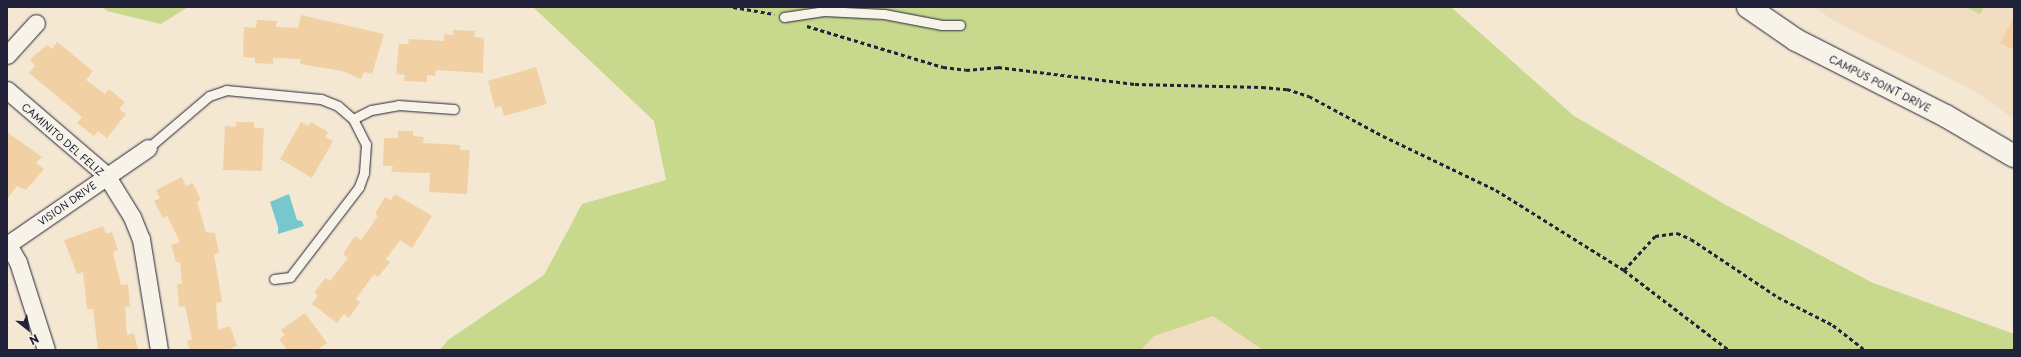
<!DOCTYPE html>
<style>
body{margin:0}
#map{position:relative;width:2021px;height:357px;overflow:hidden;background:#f5e8d3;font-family:"Playpen Sans",sans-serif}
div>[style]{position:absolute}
.built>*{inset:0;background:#f0ddc2}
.green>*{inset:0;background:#c8d88c}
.water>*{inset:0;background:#77c7cf}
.building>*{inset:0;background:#f1d0a3}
.path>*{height:2.5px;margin-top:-1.25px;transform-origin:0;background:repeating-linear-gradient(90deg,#22223b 0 4px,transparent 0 7px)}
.roads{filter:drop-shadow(0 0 1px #22223b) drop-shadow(0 0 1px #22223b)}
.lane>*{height:9px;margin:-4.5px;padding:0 4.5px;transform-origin:4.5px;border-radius:4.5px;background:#f7f3e8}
.street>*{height:17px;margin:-8.5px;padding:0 8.5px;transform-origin:8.5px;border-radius:8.5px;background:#f7f3e8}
.secondary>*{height:22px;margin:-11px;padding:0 11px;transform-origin:11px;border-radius:11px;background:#f7f3e8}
span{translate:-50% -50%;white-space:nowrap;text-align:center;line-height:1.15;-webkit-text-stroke:3.5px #f7f3e8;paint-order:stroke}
.street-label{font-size:10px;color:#22223b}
.frame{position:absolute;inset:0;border:8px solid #22223b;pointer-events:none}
.north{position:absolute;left:8px;top:309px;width:40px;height:40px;-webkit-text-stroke:3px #f7f3e8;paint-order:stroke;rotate:150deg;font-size:11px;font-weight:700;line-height:16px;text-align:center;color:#22223b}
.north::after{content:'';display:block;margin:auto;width:14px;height:18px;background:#22223b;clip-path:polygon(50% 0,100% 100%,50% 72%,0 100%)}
</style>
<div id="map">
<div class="built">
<div style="clip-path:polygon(1814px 7px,2014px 7px,2014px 119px,1975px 91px,1836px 22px)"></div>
<div style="clip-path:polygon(1198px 270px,1325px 350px,1091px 350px)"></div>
</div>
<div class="green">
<div style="clip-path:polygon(102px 7px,188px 7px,161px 24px,107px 11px)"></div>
<div style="clip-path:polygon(533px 7px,1451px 7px,1574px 116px,1726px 205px,1871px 282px,2014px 334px,2014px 350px,1263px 350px,1213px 316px,1154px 336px,1141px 350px,440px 350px,448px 340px,544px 275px,582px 204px,666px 180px,654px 121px)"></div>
<div style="clip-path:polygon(1966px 7px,1984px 7px,1980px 14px)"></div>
</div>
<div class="water">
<div style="clip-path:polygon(289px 194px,297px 220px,302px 221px,304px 226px,278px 234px,278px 227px,270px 202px)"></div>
</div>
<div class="building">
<div style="clip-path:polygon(301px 15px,384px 34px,372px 74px,364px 72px,361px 79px,342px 71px,300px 64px,301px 59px,273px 58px,273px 64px,255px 63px,255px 58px,243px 57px,244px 27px,256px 28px,257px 20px,277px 21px,276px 27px,298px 28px)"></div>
<div style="clip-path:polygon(2014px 17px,2014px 50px,2000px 43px)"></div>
<div style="clip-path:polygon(453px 30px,475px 31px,474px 37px,484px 38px,483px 73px,436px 70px,435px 76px,427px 75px,427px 82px,404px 81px,405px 75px,396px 74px,399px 44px,408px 44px,409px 39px,444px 41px,444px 34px,453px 35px)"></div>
<div style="clip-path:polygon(57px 42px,93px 71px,86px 80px,105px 94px,109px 89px,125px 102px,119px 109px,126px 114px,107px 138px,98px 131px,94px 136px,77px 123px,82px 117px,29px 73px,35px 66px,30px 59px,47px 45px,52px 49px)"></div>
<div style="clip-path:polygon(536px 67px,547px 104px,504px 116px,501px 106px,495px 108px,488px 81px)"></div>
<div style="clip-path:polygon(236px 122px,254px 122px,254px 128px,264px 128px,262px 171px,223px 170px,225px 126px,236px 127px)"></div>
<div style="clip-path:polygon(301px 122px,308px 126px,311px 122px,328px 132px,325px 137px,333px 141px,312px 178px,280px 159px)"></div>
<div style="clip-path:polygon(398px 131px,413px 131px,413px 136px,424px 137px,423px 143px,460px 145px,460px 150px,470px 150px,467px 194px,429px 192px,430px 173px,391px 172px,393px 166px,383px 166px,384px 138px,398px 138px)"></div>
<div style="clip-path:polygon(7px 132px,42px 157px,36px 163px,44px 169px,26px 190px,17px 186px,7px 199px)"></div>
<div style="clip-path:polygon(182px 177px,186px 186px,193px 183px,201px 200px,197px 202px,206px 232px,215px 233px,219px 253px,214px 254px,222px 302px,216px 303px,218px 330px,230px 326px,237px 346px,227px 350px,190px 350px,187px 341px,192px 339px,185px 306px,179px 307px,177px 284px,182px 284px,180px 262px,176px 262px,171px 245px,180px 242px,167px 216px,163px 218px,154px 201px,160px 198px,156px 190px)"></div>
<div style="clip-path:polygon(395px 194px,432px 216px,412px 248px,400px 240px,386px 259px,390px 262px,378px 277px,374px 274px,356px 299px,360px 302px,349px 318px,344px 314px,337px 323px,312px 304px,318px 296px,314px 293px,325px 278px,330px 281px,348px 258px,343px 254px,355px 236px,361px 240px,378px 216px,375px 214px,385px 197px,391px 200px)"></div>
<div style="clip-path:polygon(103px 226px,106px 234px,112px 232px,118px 250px,113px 252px,121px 285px,128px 284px,130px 307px,125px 307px,127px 335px,134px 333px,138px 350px,98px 350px,93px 309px,87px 309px,83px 272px,77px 274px,64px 240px)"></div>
<div style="clip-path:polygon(305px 313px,327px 343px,317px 350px,287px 350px,279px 339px,285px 335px,281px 330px)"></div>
</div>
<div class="path">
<div style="left:733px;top:7px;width:42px;rotate:9.7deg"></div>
<div style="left:807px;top:26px;width:142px;rotate:16.8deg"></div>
<div style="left:943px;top:67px;width:23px;rotate:7deg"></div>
<div style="left:966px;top:70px;width:32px;rotate:-5deg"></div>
<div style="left:998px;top:67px;width:138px;rotate:7.1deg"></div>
<div style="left:1135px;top:84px;width:127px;rotate:1.4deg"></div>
<div style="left:1262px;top:87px;width:25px;rotate:5deg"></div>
<div style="left:1287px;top:89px;width:23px;rotate:18deg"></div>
<div style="left:1309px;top:96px;width:84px;rotate:28.4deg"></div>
<div style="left:1383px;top:136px;width:125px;rotate:25.5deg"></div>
<div style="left:1496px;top:190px;width:151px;rotate:32deg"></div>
<div style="left:1624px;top:270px;width:132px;rotate:37.3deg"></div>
<div style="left:1624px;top:270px;width:46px;rotate:-47.6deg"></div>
<div style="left:1655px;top:236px;width:22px;rotate:-8deg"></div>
<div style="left:1677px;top:233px;width:15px;rotate:23deg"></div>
<div style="left:1691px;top:239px;width:105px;rotate:33.7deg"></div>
<div style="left:1778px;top:297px;width:62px;rotate:27deg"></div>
<div style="left:1833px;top:325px;width:41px;rotate:38deg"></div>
</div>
<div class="roads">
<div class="lane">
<div style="left:784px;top:17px;width:40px;rotate:-8.5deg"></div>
<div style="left:824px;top:11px;width:60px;rotate:2.9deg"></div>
<div style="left:884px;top:14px;width:59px;rotate:10.7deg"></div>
<div style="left:942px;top:25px;width:18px"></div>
<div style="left:353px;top:119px;width:20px;rotate:-27deg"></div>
<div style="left:371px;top:110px;width:27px;rotate:-10deg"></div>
<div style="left:398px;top:105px;width:56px;rotate:4.1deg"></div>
<div style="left:148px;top:148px;width:80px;rotate:-40.4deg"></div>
<div style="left:209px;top:96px;width:18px;rotate:-19deg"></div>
<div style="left:226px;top:90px;width:95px;rotate:5.4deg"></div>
<div style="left:321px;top:99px;width:18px;rotate:22deg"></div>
<div style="left:338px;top:106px;width:20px;rotate:41deg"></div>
<div style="left:353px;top:119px;width:28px;rotate:63deg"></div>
<div style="left:366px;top:144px;width:29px;rotate:94deg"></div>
<div style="left:364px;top:173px;width:15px;rotate:110deg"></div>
<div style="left:359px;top:187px;width:113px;rotate:127.5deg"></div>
<div style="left:290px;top:277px;width:16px;rotate:173deg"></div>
</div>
<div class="street">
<div style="left:7px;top:55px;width:43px;rotate:-47.8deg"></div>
<div style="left:7px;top:90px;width:130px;rotate:40.6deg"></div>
<div style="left:106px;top:175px;width:49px;rotate:58.2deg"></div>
<div style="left:132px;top:217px;width:24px;rotate:68deg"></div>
<div style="left:141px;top:239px;width:112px;rotate:80.8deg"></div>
<div style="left:7px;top:243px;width:22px;rotate:60deg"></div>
<div style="left:18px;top:262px;width:92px;rotate:72.3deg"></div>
<div style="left:7px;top:245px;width:171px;rotate:-34.5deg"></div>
</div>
<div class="secondary">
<div style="left:1748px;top:7px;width:58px;rotate:34.5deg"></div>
<div style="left:1796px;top:40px;width:168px;rotate:26.9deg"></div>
<div style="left:1946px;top:116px;width:79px;rotate:30.5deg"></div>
</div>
</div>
<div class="street-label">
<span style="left:1880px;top:83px;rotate:27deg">CAMPUS POINT DRIVE</span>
<span style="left:63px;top:139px;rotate:41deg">CAMINITO DEL FELIZ</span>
<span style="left:67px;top:203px;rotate:-35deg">VISION DRIVE</span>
</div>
<div class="frame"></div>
<div class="north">N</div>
</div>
